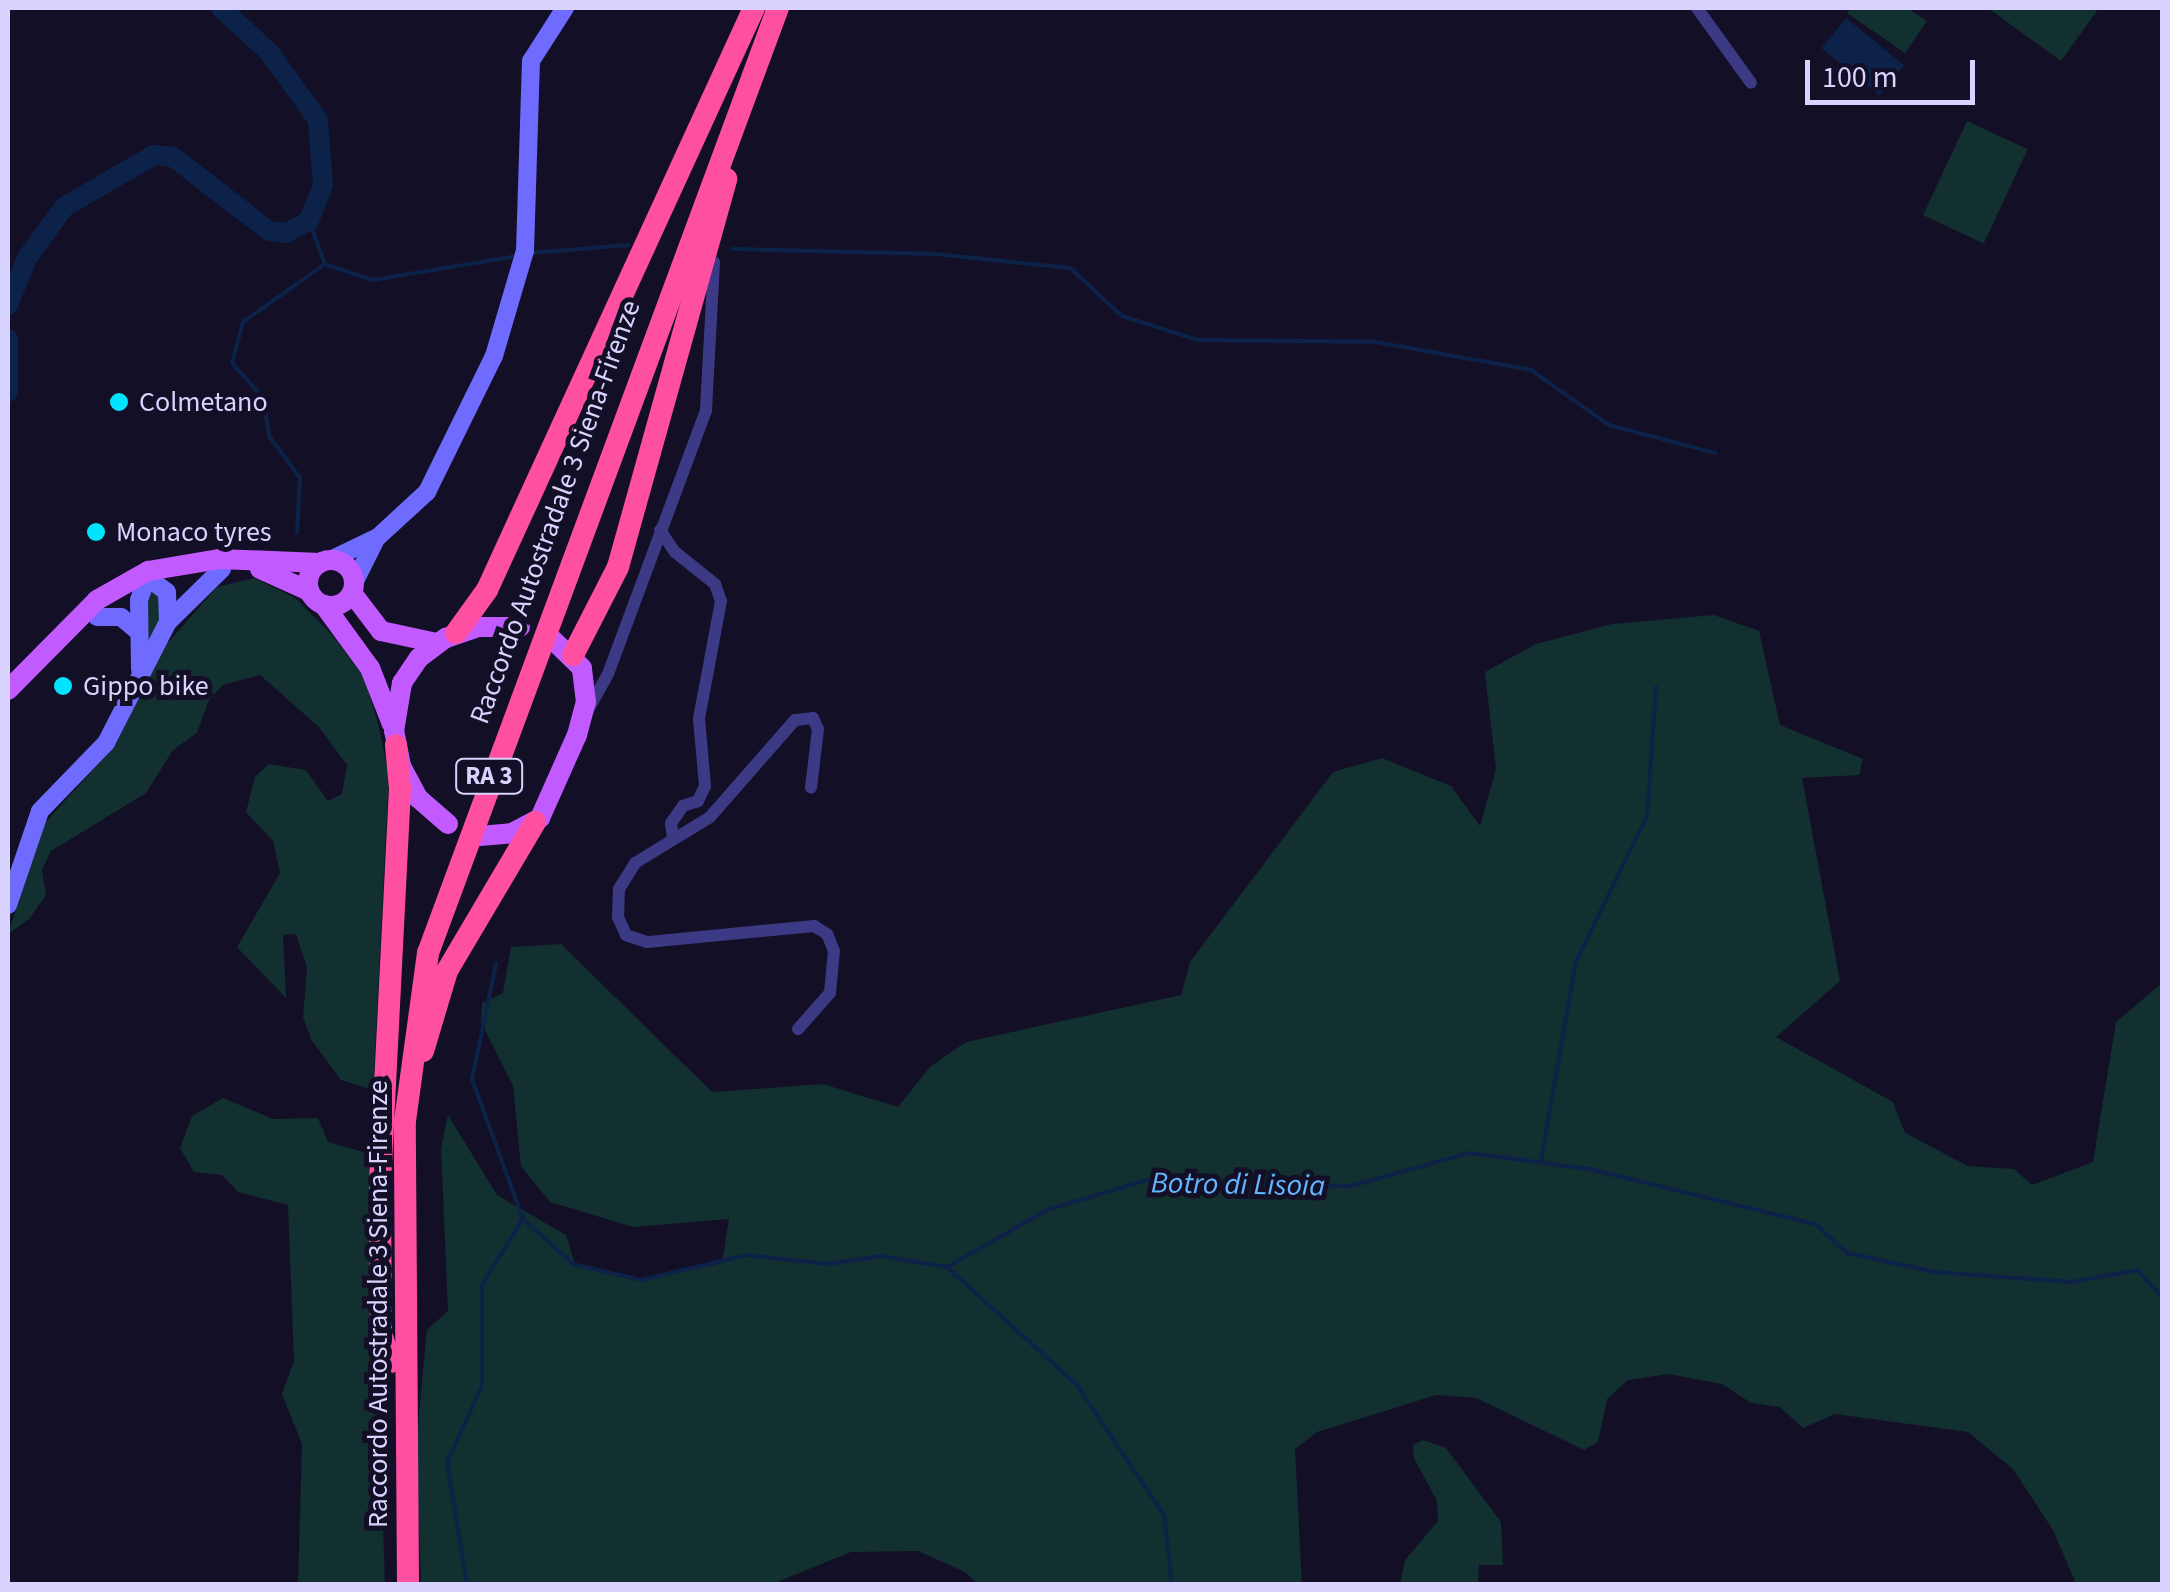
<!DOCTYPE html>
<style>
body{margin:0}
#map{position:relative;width:2170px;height:1592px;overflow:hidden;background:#130f26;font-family:"Source Sans 3",sans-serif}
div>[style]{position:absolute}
.green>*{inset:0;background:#12302f;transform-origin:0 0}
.water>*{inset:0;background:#0c2248;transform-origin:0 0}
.stream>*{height:4px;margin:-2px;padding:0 2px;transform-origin:2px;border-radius:2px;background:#0c2248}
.river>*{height:20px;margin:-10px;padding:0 10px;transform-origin:10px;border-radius:10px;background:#0c2248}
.street>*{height:12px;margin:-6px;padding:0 6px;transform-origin:6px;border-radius:6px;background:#3d3a85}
.secondary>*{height:18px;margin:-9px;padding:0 9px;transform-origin:9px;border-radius:9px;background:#6f6bff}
.primary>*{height:20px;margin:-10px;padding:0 10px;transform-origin:10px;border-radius:10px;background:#c25bff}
.primary>.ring{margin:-10px;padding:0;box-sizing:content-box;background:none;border:20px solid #c25bff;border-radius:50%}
.highway>*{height:22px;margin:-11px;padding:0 11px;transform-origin:11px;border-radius:11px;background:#ff4fa3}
.dots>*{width:28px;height:28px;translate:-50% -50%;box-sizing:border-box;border:5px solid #130f26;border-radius:50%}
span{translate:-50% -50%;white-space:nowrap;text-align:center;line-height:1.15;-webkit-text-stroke:10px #130f26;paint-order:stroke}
.shield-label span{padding:2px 8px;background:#130f26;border:2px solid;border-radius:8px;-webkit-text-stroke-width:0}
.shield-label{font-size:25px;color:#d9d4ff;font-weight:700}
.poi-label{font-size:28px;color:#d9d4ff}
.left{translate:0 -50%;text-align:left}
.street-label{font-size:28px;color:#d9d4ff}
.water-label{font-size:30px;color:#62b6ff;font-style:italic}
.frame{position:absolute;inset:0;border:10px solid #d9d4ff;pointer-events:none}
.scale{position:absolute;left:1805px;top:60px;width:170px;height:45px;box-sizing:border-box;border:5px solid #d9d4ff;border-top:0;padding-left:12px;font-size:30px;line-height:35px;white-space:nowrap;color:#d9d4ff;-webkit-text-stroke:8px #130f26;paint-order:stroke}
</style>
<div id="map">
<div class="green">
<div style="clip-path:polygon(1851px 8px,1907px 8px,1927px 21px,1905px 53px,1847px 13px)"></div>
<div style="clip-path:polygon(1988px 8px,2099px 8px,2061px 61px)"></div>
<div style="left:1967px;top:121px;width:67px;height:104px;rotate:25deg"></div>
<div style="clip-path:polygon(254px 578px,295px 598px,333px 636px,365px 679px,378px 724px,389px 774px,373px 1090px,341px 1080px,312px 1041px,303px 1017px,307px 967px,296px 934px,283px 935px,286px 998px,237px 947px,280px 873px,273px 841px,246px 812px,255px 777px,269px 764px,306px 770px,328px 801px,342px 794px,347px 765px,319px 727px,260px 675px,223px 685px,209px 700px,197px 733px,173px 750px,146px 793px,51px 851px,42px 870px,46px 895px,29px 919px,8px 934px,43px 825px,115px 746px,165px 646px,217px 587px)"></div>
<div style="clip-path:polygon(156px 588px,164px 614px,147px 646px,146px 594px)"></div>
<div style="clip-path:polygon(1714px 615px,1759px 631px,1780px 725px,1863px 759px,1859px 775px,1802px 778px,1840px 981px,1776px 1037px,1893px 1102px,1905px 1133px,1968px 1166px,2014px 1169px,2032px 1185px,2093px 1162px,2116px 1022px,2162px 983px,2162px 1584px,2076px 1584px,2053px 1530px,2013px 1469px,1968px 1432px,1835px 1414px,1803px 1428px,1780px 1407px,1751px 1403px,1722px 1384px,1668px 1374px,1628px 1380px,1607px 1399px,1598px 1442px,1584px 1450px,1476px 1398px,1436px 1395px,1317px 1432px,1295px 1449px,1302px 1584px,978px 1584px,965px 1572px,918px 1551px,851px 1552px,772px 1584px,421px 1584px,416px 1446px,427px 1330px,448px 1311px,441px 1149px,448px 1115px,497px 1195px,566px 1235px,575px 1264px,641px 1281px,722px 1263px,729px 1219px,633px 1227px,550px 1202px,521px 1166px,513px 1086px,481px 1022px,482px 1003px,503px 993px,511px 947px,561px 944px,712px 1092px,823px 1084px,898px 1107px,930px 1067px,966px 1042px,1181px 995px,1190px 962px,1333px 772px,1382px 758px,1451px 786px,1480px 826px,1496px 769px,1485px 672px,1536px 644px,1612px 624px)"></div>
<div style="clip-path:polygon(223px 1098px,273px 1119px,318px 1118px,328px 1142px,370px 1154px,385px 1584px,298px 1584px,302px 1444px,282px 1394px,294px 1361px,288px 1205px,238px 1192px,222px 1175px,194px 1172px,180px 1148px,192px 1116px)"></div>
<div style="clip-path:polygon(1423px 1440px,1446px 1448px,1501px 1522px,1503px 1565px,1479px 1565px,1478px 1584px,1400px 1584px,1405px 1560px,1438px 1521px,1437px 1501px,1414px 1458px,1413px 1445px)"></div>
</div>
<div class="water">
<div style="left:1846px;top:18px;width:75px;height:39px;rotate:39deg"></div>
</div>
<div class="stream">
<div style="left:733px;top:249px;width:203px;rotate:1.4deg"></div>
<div style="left:936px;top:254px;width:135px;rotate:6deg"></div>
<div style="left:1070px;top:268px;width:71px;rotate:42.7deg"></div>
<div style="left:1122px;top:316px;width:80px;rotate:17.5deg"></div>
<div style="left:1198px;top:340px;width:178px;rotate:0.6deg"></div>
<div style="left:1376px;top:342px;width:158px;rotate:10.2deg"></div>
<div style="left:1531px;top:370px;width:95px;rotate:35.2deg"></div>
<div style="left:1609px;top:425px;width:110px;rotate:14.8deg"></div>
<div style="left:531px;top:253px;width:98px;rotate:-4.7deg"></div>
<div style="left:327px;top:265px;width:48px;rotate:18.1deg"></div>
<div style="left:373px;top:280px;width:147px;rotate:-9.4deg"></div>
<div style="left:297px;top:532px;width:54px;rotate:-86.8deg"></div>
<div style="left:300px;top:478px;width:52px;rotate:-126.4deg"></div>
<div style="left:269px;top:436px;width:37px;rotate:-98deg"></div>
<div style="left:264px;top:399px;width:48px;rotate:-131.6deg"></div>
<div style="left:232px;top:363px;width:42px;rotate:-75deg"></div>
<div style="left:243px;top:322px;width:100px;rotate:-35.3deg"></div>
<div style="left:325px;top:264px;width:46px;rotate:-110.4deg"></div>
<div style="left:496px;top:964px;width:117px;rotate:101.8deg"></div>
<div style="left:472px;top:1079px;width:149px;rotate:70deg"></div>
<div style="left:523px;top:1219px;width:67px;rotate:42deg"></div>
<div style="left:573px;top:1264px;width:70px;rotate:13.2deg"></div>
<div style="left:641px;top:1280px;width:108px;rotate:-13.4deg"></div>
<div style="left:746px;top:1255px;width:82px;rotate:6.3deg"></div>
<div style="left:828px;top:1264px;width:54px;rotate:-8.6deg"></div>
<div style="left:881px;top:1256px;width:67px;rotate:9.5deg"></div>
<div style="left:947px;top:1267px;width:115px;rotate:-29.7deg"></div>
<div style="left:1047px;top:1210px;width:104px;rotate:-16.7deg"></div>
<div style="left:1147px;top:1180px;width:204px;rotate:1.7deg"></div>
<div style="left:1351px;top:1186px;width:123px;rotate:-15.6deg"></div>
<div style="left:1469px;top:1153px;width:121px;rotate:7.6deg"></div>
<div style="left:1589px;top:1169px;width:233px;rotate:13.7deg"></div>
<div style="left:1815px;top:1224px;width:43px;rotate:42.2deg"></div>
<div style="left:1847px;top:1253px;width:90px;rotate:12.2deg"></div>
<div style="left:1935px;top:1272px;width:137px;rotate:4.2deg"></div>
<div style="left:2072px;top:1282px;width:67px;rotate:-10.3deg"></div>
<div style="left:2138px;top:1270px;width:37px;rotate:49deg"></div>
<div style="left:1541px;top:1161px;width:203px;rotate:-80.1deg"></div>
<div style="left:1576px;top:961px;width:161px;rotate:-63.8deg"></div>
<div style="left:1647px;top:817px;width:130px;rotate:-86deg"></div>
<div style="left:948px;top:1268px;width:174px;rotate:42.2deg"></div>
<div style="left:1077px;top:1385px;width:156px;rotate:56.2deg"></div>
<div style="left:1164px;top:1515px;width:69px;rotate:83.4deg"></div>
<div style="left:467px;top:1584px;width:124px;rotate:-99.3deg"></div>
<div style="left:447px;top:1462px;width:84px;rotate:-65.3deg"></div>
<div style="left:482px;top:1386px;width:101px;rotate:-90deg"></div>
<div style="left:482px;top:1285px;width:76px;rotate:-58.4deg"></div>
</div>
<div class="river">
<div style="left:8px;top:305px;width:51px;rotate:-68deg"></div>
<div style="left:27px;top:258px;width:63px;rotate:-54deg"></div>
<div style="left:64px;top:207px;width:104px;rotate:-30deg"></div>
<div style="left:154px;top:155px;width:19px;rotate:6deg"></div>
<div style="left:173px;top:157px;width:121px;rotate:37.6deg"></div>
<div style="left:269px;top:231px;width:17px;rotate:7deg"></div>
<div style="left:286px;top:233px;width:26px;rotate:-28deg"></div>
<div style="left:309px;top:221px;width:39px;rotate:-69deg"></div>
<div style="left:323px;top:185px;width:65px;rotate:-94.4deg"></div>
<div style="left:318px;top:120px;width:84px;rotate:-125.8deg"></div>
<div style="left:269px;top:52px;width:65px;rotate:-137.5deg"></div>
<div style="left:8px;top:339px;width:53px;rotate:90deg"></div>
</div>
<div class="street">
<div style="left:1697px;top:8px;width:92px;rotate:54.2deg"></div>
<div style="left:660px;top:530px;width:27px;rotate:56deg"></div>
<div style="left:675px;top:552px;width:51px;rotate:38.7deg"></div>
<div style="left:715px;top:584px;width:18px;rotate:71deg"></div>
<div style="left:721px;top:601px;width:120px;rotate:100.6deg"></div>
<div style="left:699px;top:719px;width:67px;rotate:84.9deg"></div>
<div style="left:705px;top:786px;width:17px;rotate:115deg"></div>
<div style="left:698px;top:801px;width:16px;rotate:162deg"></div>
<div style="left:683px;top:806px;width:21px;rotate:125deg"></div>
<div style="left:671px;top:823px;width:15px;rotate:82deg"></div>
<div style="left:588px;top:710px;width:41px;rotate:-60.9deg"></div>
<div style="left:608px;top:674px;width:282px;rotate:-69.6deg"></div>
<div style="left:706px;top:410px;width:148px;rotate:-86.9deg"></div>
<div style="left:798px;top:1029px;width:48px;rotate:-48.4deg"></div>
<div style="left:830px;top:993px;width:42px;rotate:-84.6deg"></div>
<div style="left:834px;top:951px;width:18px;rotate:-112deg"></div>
<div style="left:827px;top:934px;width:15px;rotate:-148deg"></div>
<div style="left:814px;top:926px;width:168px;rotate:174.5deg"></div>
<div style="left:647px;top:942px;width:22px;rotate:-162deg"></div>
<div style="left:626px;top:935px;width:20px;rotate:-114deg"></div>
<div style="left:618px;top:917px;width:28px;rotate:-88deg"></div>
<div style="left:619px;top:889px;width:31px;rotate:-58deg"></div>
<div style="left:635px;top:863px;width:88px;rotate:-31.5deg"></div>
<div style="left:710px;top:817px;width:129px;rotate:-48.8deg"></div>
<div style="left:795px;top:720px;width:18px;rotate:-6deg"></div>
<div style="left:813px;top:718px;width:12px;rotate:66deg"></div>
<div style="left:818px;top:729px;width:59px;rotate:96.8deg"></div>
</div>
<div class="secondary">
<div style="left:330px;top:560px;width:53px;rotate:-25.6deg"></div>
<div style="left:378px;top:537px;width:67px;rotate:-42.6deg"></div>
<div style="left:427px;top:492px;width:152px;rotate:-63.8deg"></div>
<div style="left:494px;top:356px;width:109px;rotate:-73.6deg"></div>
<div style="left:525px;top:251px;width:190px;rotate:-88.2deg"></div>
<div style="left:531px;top:61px;width:63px;rotate:-57.3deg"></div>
<div style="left:147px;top:577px;width:25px;rotate:37deg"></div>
<div style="left:167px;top:592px;width:29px;rotate:88deg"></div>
<div style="left:354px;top:583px;width:47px;rotate:-63.4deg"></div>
<div style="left:97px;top:617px;width:24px"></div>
<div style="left:121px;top:617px;width:23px;rotate:40deg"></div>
<div style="left:140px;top:669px;width:69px;rotate:-90.8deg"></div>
<div style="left:139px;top:600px;width:24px;rotate:-71deg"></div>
<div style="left:8px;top:905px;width:99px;rotate:-71.2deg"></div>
<div style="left:40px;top:811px;width:95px;rotate:-45.9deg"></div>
<div style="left:106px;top:743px;width:136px;rotate:-62.9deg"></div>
<div style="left:168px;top:622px;width:76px;rotate:-44.5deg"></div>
</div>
<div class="primary">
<div class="ring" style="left:308px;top:560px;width:26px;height:26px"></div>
<div style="left:260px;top:569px;width:54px;rotate:24.2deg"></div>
<div style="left:352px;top:593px;width:48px;rotate:52.7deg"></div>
<div style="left:381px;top:631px;width:57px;rotate:12.1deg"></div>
<div style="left:324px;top:605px;width:78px;rotate:53.9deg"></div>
<div style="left:370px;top:668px;width:60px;rotate:68.6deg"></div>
<div style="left:8px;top:690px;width:127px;rotate:-45.3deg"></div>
<div style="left:97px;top:600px;width:59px;rotate:-29.6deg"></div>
<div style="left:148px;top:571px;width:73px;rotate:-9.5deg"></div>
<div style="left:220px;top:559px;width:100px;rotate:2.3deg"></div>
<div style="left:448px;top:824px;width:40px;rotate:-139deg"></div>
<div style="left:418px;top:798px;width:36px;rotate:-118deg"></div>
<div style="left:401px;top:766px;width:36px;rotate:-101deg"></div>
<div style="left:394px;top:731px;width:49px;rotate:-80.5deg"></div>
<div style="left:402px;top:683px;width:30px;rotate:-56deg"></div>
<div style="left:419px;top:658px;width:34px;rotate:-37deg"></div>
<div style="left:446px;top:638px;width:34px;rotate:-19deg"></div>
<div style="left:478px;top:627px;width:42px"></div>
<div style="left:480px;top:836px;width:32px;rotate:-5deg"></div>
<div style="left:512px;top:833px;width:32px;rotate:-28deg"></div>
<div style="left:540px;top:818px;width:91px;rotate:-66deg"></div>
<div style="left:577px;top:735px;width:34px;rotate:-75deg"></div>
<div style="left:586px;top:702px;width:34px;rotate:-97deg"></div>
<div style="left:582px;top:668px;width:42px;rotate:-136deg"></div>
</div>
<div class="highway">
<div style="left:456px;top:633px;width:53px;rotate:-54.2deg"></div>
<div style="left:487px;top:590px;width:640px;rotate:-65.36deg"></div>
<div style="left:573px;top:655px;width:99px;rotate:-62.9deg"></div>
<div style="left:618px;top:567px;width:403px;rotate:-74.4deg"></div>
<div style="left:423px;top:1051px;width:84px;rotate:-73.3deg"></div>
<div style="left:447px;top:971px;width:173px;rotate:-59.4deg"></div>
<div style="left:391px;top:1362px;width:30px;rotate:-110deg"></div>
<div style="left:381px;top:1334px;width:151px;rotate:-90.4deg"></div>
<div style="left:380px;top:1183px;width:395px;rotate:-87.1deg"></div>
<div style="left:400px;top:789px;width:44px;rotate:-95.2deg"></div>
<div style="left:408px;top:1584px;width:463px;rotate:-90.4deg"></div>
<div style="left:405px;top:1121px;width:170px;rotate:-82.2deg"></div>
<div style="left:428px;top:953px;width:1008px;rotate:-69.68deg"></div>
</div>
<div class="dots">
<div style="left:119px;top:402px;background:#00e5ff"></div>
<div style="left:96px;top:532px;background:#00e5ff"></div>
<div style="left:63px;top:686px;background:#00e5ff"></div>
</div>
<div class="shield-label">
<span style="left:489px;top:776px">RA 3</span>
</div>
<div class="poi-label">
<span class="left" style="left:139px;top:402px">Colmetano</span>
<span class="left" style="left:116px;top:532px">Monaco tyres</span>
<span class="left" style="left:83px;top:686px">Gippo bike</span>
</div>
<div class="street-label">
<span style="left:555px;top:512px;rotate:-70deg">Raccordo Autostradale 3 Siena-Firenze</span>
<span style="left:378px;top:1304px;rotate:-90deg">Raccordo Autostradale 3 Siena-Firenze</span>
</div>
<div class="water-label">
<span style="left:1238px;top:1185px;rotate:1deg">Botro di Lisoia</span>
</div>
<div class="frame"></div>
<div class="scale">100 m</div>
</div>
